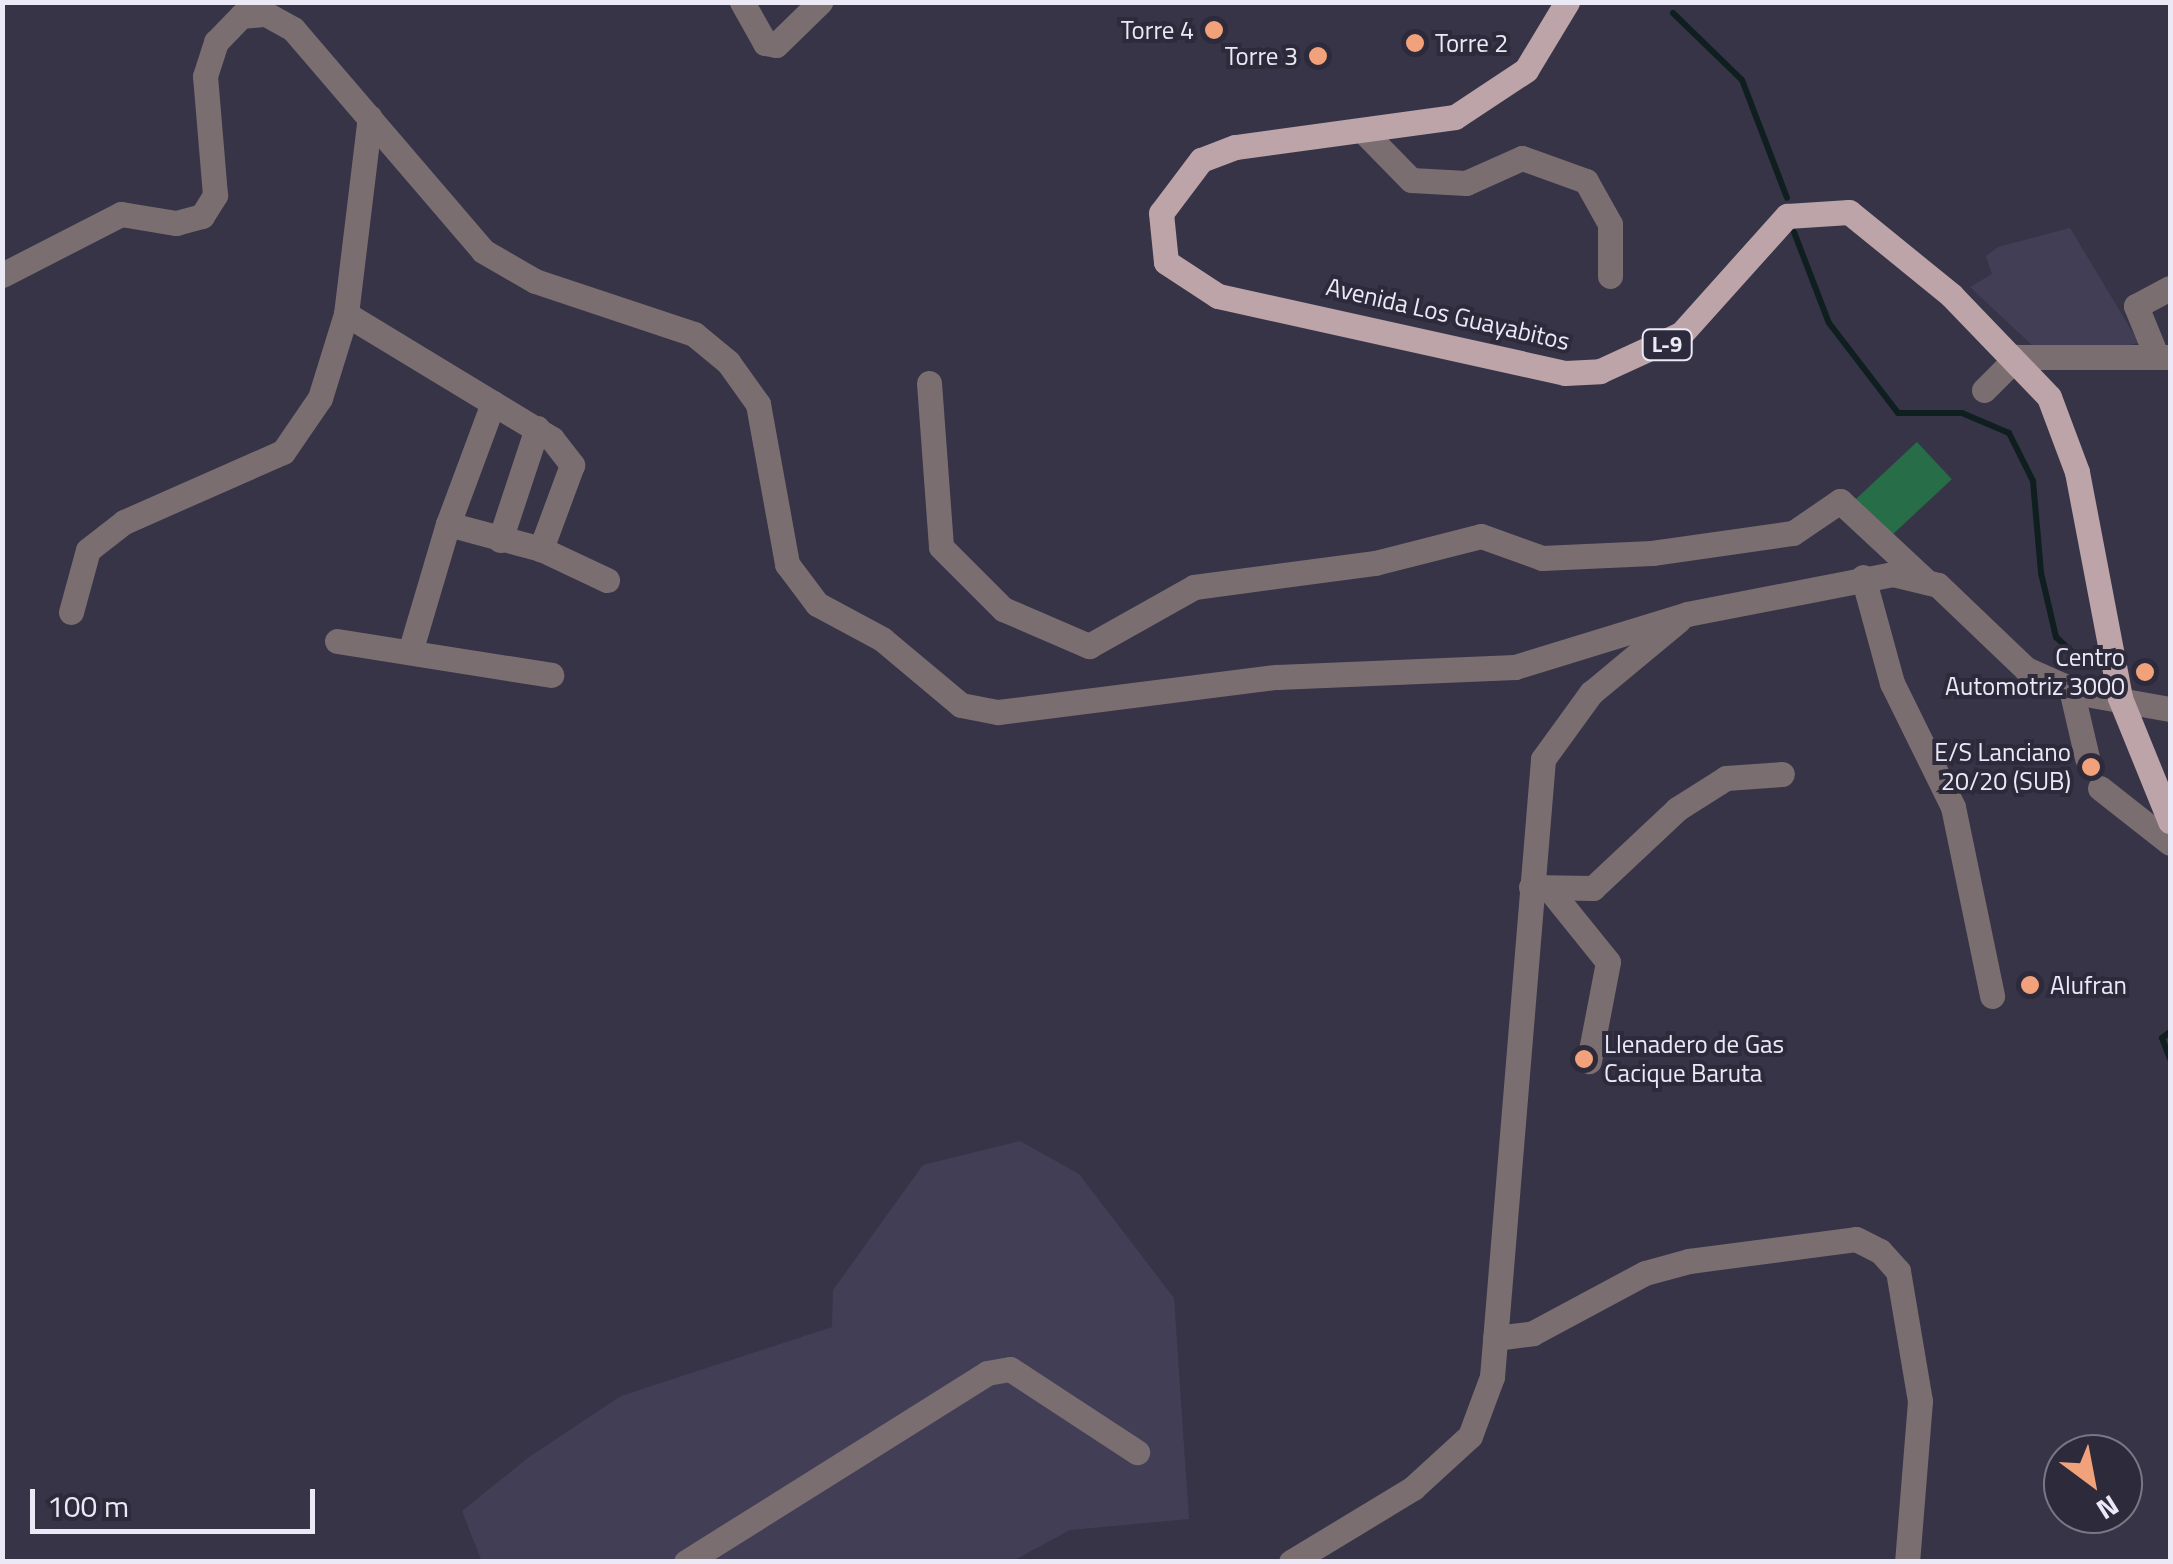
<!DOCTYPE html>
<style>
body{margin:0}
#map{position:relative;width:2173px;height:1564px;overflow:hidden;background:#373447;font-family:"Titillium Web",sans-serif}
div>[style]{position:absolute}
.built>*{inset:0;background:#413e56}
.green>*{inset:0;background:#276d47;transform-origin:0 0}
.stream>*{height:6px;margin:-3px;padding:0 3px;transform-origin:3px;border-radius:3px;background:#0f1f1f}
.minor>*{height:25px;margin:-12.5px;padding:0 12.5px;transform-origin:12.5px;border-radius:12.5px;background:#7a6e70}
.major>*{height:25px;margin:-12.5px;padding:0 12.5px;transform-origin:12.5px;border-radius:12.5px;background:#bca4a8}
.dots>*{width:28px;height:28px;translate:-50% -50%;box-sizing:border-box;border:5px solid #2d2a3c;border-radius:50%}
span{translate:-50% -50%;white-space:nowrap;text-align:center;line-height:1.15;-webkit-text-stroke:8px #2d2a3c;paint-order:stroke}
.shield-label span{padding:2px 8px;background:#2d2a3c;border:2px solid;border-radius:8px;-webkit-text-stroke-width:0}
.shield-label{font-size:22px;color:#eae9f5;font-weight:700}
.poi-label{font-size:25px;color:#eae9f5}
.right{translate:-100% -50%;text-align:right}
.left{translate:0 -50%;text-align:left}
.street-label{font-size:25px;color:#eae9f5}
.frame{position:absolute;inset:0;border:5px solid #eae9f5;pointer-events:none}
.north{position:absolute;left:2043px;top:1434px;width:100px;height:100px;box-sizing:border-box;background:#2d2a3c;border:2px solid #797686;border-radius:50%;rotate:148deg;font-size:28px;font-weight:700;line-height:40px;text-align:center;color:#eae9f5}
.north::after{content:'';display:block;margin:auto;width:35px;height:45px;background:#f1a27b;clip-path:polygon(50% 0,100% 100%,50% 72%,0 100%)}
.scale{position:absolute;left:30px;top:1489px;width:285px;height:45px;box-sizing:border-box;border:5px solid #eae9f5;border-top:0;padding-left:12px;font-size:30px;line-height:35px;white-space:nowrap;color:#eae9f5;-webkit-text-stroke:8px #2d2a3c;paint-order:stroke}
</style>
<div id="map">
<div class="built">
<div style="clip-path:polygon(2070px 228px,2139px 343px,2050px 362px,1970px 287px,1992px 274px,1986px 256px,1998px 247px)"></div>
<div style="clip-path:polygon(1020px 1141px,1079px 1174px,1174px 1298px,1189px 1519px,1070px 1530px,1013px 1561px,482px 1562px,462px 1511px,529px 1457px,621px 1396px,832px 1327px,833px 1290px,923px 1165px)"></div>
</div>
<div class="green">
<div style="left:1917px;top:442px;width:51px;height:89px;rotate:47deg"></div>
</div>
<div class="stream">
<div style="left:1673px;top:13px;width:96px;rotate:44.2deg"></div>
<div style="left:1742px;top:80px;width:126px;rotate:69.1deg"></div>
<div style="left:1794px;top:232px;width:97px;rotate:69deg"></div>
<div style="left:1829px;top:323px;width:113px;rotate:52.5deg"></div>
<div style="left:1898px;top:413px;width:64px"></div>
<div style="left:1962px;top:413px;width:51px;rotate:23.1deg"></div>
<div style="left:2009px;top:433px;width:54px;rotate:63.4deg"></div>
<div style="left:2033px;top:481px;width:92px;rotate:85deg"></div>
<div style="left:2041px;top:573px;width:66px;rotate:76.8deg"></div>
<div style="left:2056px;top:637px;width:19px;rotate:43deg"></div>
<div style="left:2170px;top:1032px;width:10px;rotate:143deg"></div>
<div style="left:2162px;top:1038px;width:22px;rotate:69deg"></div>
</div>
<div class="minor">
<div style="left:742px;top:2px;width:47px;rotate:60.7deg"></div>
<div style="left:765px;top:43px;width:11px;rotate:10deg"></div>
<div style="left:776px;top:45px;width:62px;rotate:-44.3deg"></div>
<div style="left:1366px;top:134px;width:64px;rotate:45.6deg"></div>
<div style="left:1411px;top:180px;width:55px;rotate:3.1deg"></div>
<div style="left:1466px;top:183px;width:61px;rotate:-24.1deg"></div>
<div style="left:1522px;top:158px;width:68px;rotate:19.8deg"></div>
<div style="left:1586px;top:181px;width:49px;rotate:60.8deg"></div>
<div style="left:1610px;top:224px;width:52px;rotate:90deg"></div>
<div style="left:2px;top:275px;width:134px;rotate:-27.1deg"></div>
<div style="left:121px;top:214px;width:56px;rotate:9.3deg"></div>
<div style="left:176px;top:223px;width:27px;rotate:-15deg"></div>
<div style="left:202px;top:216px;width:25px;rotate:-58deg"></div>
<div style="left:215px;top:195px;width:119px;rotate:-94.8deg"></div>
<div style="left:205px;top:76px;width:36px;rotate:-72deg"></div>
<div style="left:216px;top:42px;width:36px;rotate:-46deg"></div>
<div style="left:241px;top:16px;width:25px;rotate:-5deg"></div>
<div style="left:266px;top:14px;width:31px;rotate:29deg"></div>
<div style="left:293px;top:29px;width:292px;rotate:49.4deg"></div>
<div style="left:483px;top:251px;width:60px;rotate:30deg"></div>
<div style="left:535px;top:281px;width:168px;rotate:18.4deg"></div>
<div style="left:694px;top:334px;width:44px;rotate:39.5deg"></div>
<div style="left:728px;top:362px;width:52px;rotate:54.5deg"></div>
<div style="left:758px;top:404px;width:163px;rotate:79.7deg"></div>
<div style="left:787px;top:564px;width:50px;rotate:53.1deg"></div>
<div style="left:817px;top:604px;width:74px;rotate:28.3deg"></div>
<div style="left:882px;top:639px;width:103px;rotate:39.9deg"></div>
<div style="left:961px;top:705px;width:38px;rotate:11deg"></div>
<div style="left:998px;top:712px;width:281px;rotate:-7.2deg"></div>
<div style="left:1277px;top:677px;width:238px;rotate:-2.4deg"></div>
<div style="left:1515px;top:667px;width:180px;rotate:-17.1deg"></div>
<div style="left:1687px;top:614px;width:210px;rotate:-11deg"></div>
<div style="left:1893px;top:574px;width:46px;rotate:13.7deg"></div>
<div style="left:1938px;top:585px;width:122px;rotate:43.7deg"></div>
<div style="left:2026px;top:669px;width:59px;rotate:24deg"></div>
<div style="left:2080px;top:693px;width:91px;rotate:10.1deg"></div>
<div style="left:346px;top:314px;width:241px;rotate:31.2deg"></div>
<div style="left:552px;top:439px;width:33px;rotate:52deg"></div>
<div style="left:572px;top:465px;width:90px;rotate:110.3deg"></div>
<div style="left:541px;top:549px;width:73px;rotate:25.2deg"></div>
<div style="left:2156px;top:355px;width:53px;rotate:-112.2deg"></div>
<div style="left:2136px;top:306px;width:38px;rotate:-28deg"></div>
<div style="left:929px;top:383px;width:164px;rotate:85.8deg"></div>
<div style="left:941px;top:547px;width:88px;rotate:45deg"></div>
<div style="left:1003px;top:609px;width:94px;rotate:23.3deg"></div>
<div style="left:1089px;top:646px;width:120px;rotate:-29.3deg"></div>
<div style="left:1194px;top:587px;width:183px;rotate:-7.6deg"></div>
<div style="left:1375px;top:563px;width:109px;rotate:-14.3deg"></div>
<div style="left:1481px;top:536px;width:65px;rotate:19.8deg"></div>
<div style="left:1542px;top:558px;width:110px;rotate:-2.6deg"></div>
<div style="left:1652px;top:553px;width:142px;rotate:-8.1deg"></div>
<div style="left:1793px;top:533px;width:57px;rotate:-34.2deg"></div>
<div style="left:1840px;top:501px;width:119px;rotate:43deg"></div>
<div style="left:1984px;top:390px;width:47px;rotate:-45deg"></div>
<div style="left:2017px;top:357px;width:153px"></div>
<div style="left:493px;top:403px;width:129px;rotate:110.4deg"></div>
<div style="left:448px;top:524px;width:96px;rotate:15deg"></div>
<div style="left:500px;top:540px;width:118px;rotate:-71.7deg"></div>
<div style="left:1863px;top:577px;width:110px;rotate:74.7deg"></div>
<div style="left:1892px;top:683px;width:138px;rotate:63.8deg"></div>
<div style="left:1953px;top:807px;width:193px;rotate:78.3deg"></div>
<div style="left:71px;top:612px;width:64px;rotate:-74.7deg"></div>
<div style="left:88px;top:550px;width:46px;rotate:-37.9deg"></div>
<div style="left:124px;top:522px;width:174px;rotate:-23.8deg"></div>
<div style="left:283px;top:452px;width:65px;rotate:-55.6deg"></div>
<div style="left:320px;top:398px;width:88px;rotate:-72.8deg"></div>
<div style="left:346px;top:314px;width:198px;rotate:-83.1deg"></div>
<div style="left:337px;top:641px;width:217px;rotate:9deg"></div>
<div style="left:410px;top:652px;width:134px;rotate:-73.5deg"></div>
<div style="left:2071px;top:689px;width:71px;rotate:76.9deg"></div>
<div style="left:2100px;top:788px;width:89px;rotate:38.2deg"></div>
<div style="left:1531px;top:887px;width:62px;rotate:0.9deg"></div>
<div style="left:1593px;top:888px;width:115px;rotate:-43.2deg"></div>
<div style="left:1677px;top:809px;width:58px;rotate:-32.3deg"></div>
<div style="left:1726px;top:778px;width:56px;rotate:-4.1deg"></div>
<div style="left:1550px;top:890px;width:92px;rotate:51.1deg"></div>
<div style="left:1608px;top:962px;width:101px;rotate:100.9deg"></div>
<div style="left:1495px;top:1338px;width:38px;rotate:-7deg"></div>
<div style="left:1533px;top:1333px;width:127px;rotate:-28.2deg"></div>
<div style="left:1645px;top:1273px;width:46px;rotate:-15.3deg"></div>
<div style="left:1689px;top:1261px;width:168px;rotate:-7.5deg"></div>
<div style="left:1856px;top:1239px;width:27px;rotate:27deg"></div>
<div style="left:1880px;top:1251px;width:27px;rotate:48deg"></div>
<div style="left:1898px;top:1271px;width:132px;rotate:80.4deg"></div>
<div style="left:1920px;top:1401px;width:162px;rotate:94.6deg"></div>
<div style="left:686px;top:1562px;width:355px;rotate:-32.1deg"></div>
<div style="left:987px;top:1373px;width:23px;rotate:-10deg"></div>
<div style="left:1010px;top:1369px;width:152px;rotate:33.2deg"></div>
<div style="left:1291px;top:1562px;width:143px;rotate:-31.2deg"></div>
<div style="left:1413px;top:1488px;width:77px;rotate:-42.4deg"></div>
<div style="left:1470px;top:1436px;width:63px;rotate:-69.6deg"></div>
<div style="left:1492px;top:1377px;width:620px;rotate:-85.28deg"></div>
<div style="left:1543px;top:759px;width:82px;rotate:-54deg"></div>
<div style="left:1591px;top:693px;width:114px;rotate:-39.7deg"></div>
</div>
<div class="major">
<div style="left:1567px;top:2px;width:79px;rotate:121.1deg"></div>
<div style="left:1526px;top:70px;width:85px;rotate:146.5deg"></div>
<div style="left:1455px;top:117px;width:222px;rotate:172.2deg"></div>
<div style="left:1235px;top:147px;width:36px;rotate:159deg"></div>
<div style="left:1201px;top:160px;width:66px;rotate:127deg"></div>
<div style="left:1161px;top:213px;width:49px;rotate:84.2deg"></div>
<div style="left:1166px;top:262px;width:62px;rotate:33.2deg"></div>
<div style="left:1218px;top:296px;width:355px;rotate:12.5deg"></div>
<div style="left:1565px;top:373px;width:35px;rotate:-3deg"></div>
<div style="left:1600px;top:371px;width:89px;rotate:-24.6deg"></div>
<div style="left:1681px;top:334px;width:159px;rotate:-48.1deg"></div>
<div style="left:1787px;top:216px;width:62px;rotate:-3.7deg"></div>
<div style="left:1849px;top:212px;width:132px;rotate:39.1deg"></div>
<div style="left:1951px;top:295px;width:141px;rotate:46.1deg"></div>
<div style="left:2049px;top:397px;width:80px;rotate:69.5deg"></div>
<div style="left:2077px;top:472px;width:230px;rotate:79.2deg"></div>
<div style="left:2120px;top:698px;width:133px;rotate:67.9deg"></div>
</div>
<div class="dots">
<div style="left:1214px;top:30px;background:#f1a27b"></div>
<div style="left:1415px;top:43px;background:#f1a27b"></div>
<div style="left:1318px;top:56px;background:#f1a27b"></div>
<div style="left:2145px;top:672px;background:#f1a27b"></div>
<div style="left:2091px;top:767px;background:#f1a27b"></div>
<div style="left:2030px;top:985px;background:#f1a27b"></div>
<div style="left:1584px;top:1059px;background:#f1a27b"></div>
</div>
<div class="shield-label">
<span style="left:1667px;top:345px">L-9</span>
</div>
<div class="poi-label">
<span class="right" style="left:1194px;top:30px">Torre 4</span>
<span class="left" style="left:1435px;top:43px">Torre 2</span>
<span class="right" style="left:1298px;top:56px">Torre 3</span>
<span class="right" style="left:2125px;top:672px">Centro<br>Automotriz 3000</span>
<span class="right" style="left:2071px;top:767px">E/S Lanciano<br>20/20 (SUB)</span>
<span class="left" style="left:2050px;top:985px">Alufran</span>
<span class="left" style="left:1604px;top:1059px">Llenadero de Gas<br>Cacique Baruta</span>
</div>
<div class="street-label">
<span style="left:1448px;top:314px;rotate:13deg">Avenida Los Guayabitos</span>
</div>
<div class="frame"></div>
<div class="north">N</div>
<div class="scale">100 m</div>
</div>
